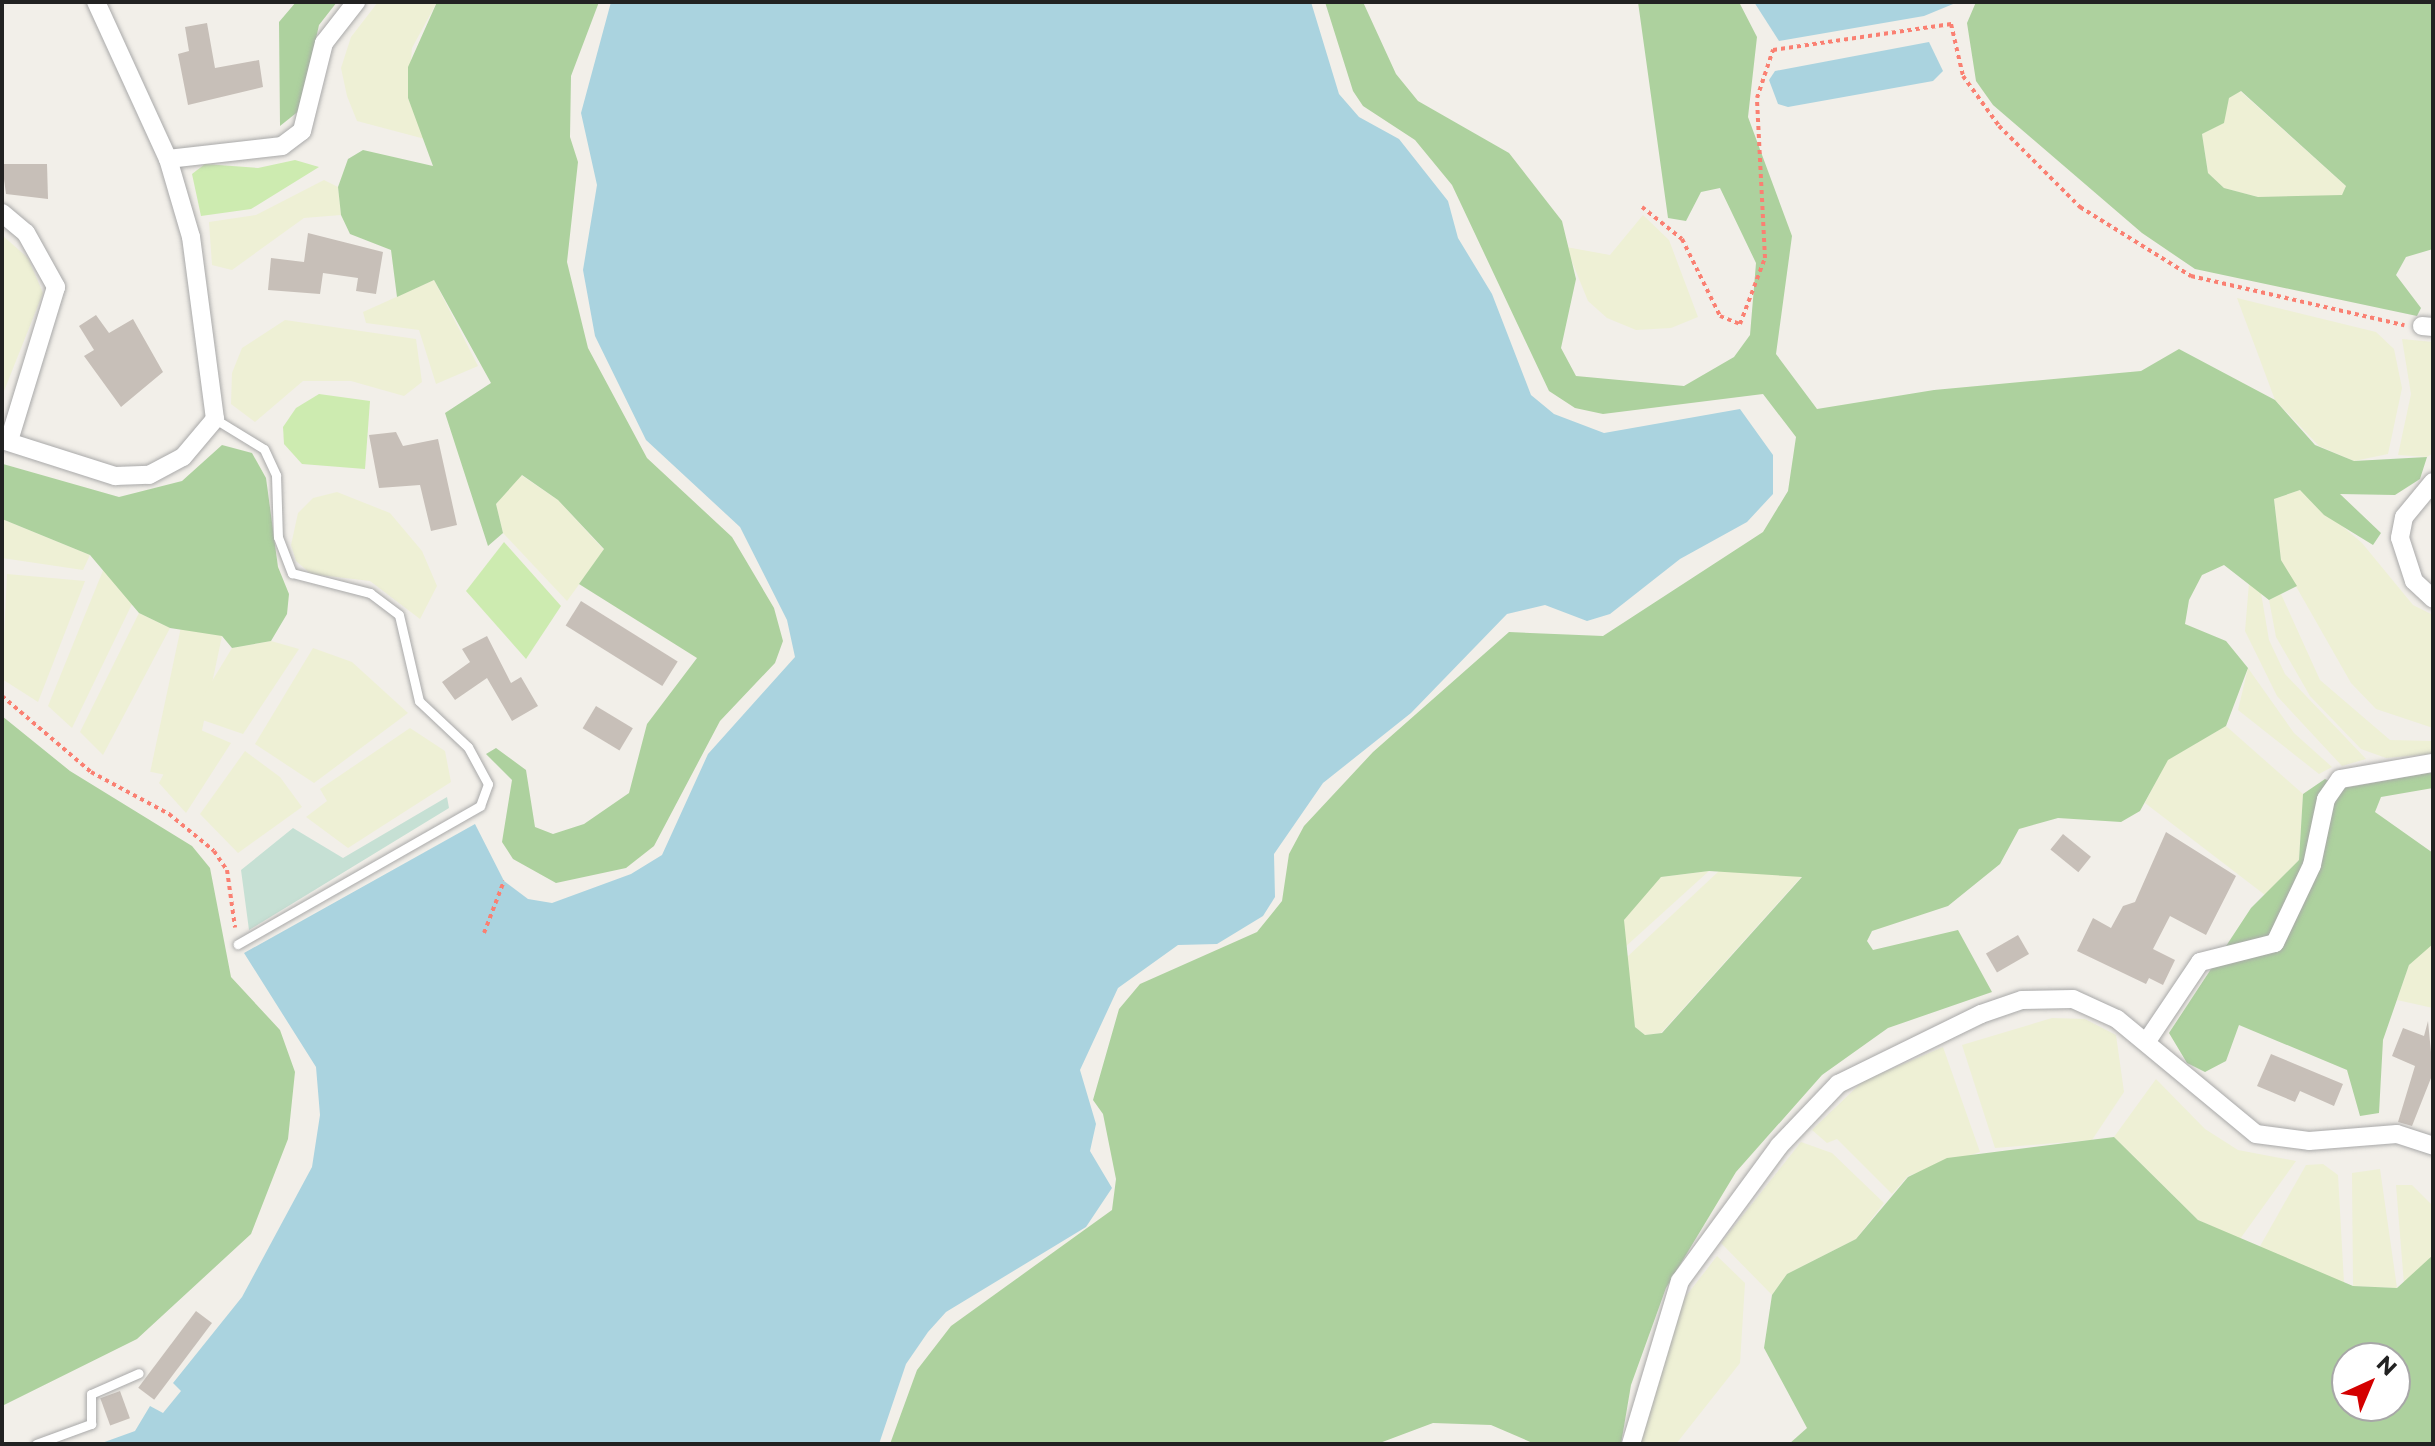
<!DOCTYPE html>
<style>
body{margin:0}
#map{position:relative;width:2435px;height:1446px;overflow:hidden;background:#f2efe9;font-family:Montserrat,sans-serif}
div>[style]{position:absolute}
.farmland>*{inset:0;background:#eef0d5;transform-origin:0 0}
.grass>*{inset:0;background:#cdebb0}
.forest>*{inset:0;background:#add19e}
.wetland>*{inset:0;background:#c6e0d4}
.water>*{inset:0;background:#aad3df}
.building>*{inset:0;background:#c7bfb8;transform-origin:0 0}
.path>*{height:4px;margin-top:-2px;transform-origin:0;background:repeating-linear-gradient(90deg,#fa8072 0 4px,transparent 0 8px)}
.roads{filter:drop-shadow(0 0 2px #a9a9a9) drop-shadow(0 0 2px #a9a9a9)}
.service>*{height:9px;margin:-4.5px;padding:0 4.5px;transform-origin:4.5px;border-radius:4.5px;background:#fff}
.minor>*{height:18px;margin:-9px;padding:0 9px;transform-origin:9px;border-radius:9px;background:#fff}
span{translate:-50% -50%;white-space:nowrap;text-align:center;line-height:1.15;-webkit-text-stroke:6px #fff;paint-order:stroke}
.frame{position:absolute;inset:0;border:4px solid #222;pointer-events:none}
.north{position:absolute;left:2331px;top:1342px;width:80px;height:80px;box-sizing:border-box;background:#fff;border:2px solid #a7a7a7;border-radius:50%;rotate:44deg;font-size:22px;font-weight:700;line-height:32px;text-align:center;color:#222}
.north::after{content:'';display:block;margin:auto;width:28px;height:36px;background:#d40000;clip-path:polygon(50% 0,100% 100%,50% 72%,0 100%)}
</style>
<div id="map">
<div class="farmland">
<div style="clip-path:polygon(378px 2px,437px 2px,412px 48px,408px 98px,425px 139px,357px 121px,347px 96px,341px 68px,351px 37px)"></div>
<div style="clip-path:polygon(2240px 91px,2346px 186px,2342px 196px,2258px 197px,2224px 188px,2208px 173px,2202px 134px,2223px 123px,2229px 98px)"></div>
<div style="clip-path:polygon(324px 180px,338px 187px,341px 215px,304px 218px,232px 270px,212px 265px,209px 222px,256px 215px)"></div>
<div style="clip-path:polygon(1643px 215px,1669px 240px,1698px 317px,1671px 328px,1636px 330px,1607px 318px,1588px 301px,1566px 247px,1610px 255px)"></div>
<div style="clip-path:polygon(2px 235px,28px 258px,43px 293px,2px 396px)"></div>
<div style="clip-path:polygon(434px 280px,478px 366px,436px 384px,419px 330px,366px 323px,363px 312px)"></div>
<div style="clip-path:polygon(2237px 298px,2376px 332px,2394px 349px,2402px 388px,2388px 454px,2354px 461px,2319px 446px,2275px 400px)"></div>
<div style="clip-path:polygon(285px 320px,416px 339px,422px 382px,404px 396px,351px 381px,303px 381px,255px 422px,231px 404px,232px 373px,242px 348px)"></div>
<div style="clip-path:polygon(2402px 339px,2433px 342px,2433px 453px,2427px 457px,2398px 455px,2411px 394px)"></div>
<div style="clip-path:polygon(521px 475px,558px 500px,604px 550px,567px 601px,503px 533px,496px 504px)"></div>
<div style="clip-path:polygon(2300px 490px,2362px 543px,2413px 605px,2433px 615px,2433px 728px,2376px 709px,2351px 683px,2281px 560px,2274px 499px)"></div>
<div style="clip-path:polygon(337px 492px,390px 513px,422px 551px,437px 586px,420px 619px,370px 581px,311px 574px,296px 561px,291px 545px,298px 513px,313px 498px)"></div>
<div style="clip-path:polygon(2px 519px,90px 555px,83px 570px,2px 558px)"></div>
<div style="clip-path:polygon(104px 568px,132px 604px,72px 728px,48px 706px)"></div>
<div style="clip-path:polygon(7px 574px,85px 581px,38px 702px,2px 679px)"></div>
<div style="clip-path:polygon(2249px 583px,2261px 593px,2269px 640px,2285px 674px,2366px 759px,2342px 766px,2277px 696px,2245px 631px)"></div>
<div style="clip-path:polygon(2281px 594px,2320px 680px,2390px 740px,2433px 741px,2433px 754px,2386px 758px,2361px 749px,2310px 696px,2276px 637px,2269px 600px)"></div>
<div style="clip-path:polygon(139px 613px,170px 628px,103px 755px,80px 732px)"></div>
<div style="left:181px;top:627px;width:42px;height:148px;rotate:12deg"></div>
<div style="clip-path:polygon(271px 641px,299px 649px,243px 734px,191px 716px,232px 648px)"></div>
<div style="clip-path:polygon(313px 648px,352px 662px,408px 713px,314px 783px,255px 744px)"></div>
<div style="clip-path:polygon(2248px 668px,2294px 733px,2332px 767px,2319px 774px,2238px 710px)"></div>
<div style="clip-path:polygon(189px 725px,231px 743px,186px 813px,159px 783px)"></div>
<div style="clip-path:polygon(2226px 726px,2303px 794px,2299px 860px,2265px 895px,2145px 803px,2167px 760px)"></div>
<div style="clip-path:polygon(410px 728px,445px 751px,451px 782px,348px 848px,306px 817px,327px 801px,320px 789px)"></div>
<div style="clip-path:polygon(245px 751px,280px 777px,302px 807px,238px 853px,200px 814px)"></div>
<div style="clip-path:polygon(1709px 871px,1624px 948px,1624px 920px,1645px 888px,1661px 877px)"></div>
<div style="clip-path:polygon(1719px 871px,1802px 876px,1661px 1033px,1645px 1035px,1635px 1027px,1626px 958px)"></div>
<div style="clip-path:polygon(2427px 943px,2433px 944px,2433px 1008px,2397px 1000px,2409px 965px)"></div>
<div style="clip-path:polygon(2052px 1018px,2085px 1019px,2116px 1035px,2124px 1092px,2092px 1140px,1995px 1148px,1962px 1045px)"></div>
<div style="clip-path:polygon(1943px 1047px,1980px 1152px,1908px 1176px,1892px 1194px,1837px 1139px,1827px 1143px,1812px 1130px,1863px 1081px)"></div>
<div style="clip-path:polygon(2156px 1079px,2205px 1129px,2238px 1150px,2296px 1161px,2240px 1239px,2198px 1220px,2114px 1137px)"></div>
<div style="clip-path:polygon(1801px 1142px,1832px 1153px,1884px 1203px,1856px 1239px,1787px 1274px,1772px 1295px,1721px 1243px)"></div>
<div style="clip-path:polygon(2323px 1164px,2338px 1175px,2344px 1283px,2259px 1248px,2306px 1165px)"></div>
<div style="clip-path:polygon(2380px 1169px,2397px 1288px,2353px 1286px,2352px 1173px)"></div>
<div style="clip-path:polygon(2396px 1185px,2412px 1185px,2433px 1206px,2433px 1255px,2404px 1284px)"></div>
<div style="clip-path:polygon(1717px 1256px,1745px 1283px,1740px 1363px,1676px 1444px,1639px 1444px,1683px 1300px)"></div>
</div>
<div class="grass">
<div style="clip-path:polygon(295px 160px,319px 167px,251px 209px,201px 216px,192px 174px,205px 164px,258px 168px)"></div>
<div style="clip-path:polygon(319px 394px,370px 401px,365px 469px,302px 464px,284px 444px,283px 427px,296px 408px)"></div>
<div style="clip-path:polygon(504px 542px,561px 606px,526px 659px,466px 591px)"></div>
</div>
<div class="forest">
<div style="clip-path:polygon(296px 2px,337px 2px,319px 25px,300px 110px,280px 126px,279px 22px)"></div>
<div style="clip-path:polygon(437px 2px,599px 2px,571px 76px,570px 137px,578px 162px,567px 262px,588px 348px,647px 458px,732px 537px,774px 608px,783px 641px,775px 663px,720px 721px,654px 846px,626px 868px,556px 883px,513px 859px,502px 842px,512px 780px,486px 754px,496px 748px,526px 770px,535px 827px,553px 834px,584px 824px,629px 793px,647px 724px,697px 658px,579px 584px,604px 549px,558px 500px,522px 475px,496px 504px,503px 533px,488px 546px,445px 413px,491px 383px,434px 280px,397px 297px,391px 250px,350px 234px,341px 215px,338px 187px,348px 159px,363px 150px,433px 166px,408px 98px,408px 67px)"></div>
<div style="clip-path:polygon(evenodd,1325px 2px,1363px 2px,1396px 74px,1418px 101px,1509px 153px,1562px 221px,1576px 279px,1561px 348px,1576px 376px,1684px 386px,1734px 357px,1750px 335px,1756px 263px,1720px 188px,1701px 192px,1686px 221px,1668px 218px,1638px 2px,1739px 2px,1757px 37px,1748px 117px,1792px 236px,1776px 354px,1817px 409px,1934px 390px,2141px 371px,2179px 349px,2275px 400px,2315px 445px,2354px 461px,2427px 457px,2420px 479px,2395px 495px,2340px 494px,2381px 533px,2373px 545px,2324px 515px,2300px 490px,2274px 499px,2281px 560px,2297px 586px,2269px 600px,2224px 565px,2202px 575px,2189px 600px,2185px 624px,2226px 641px,2248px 668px,2226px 726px,2168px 760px,2140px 811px,2121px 822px,2058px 818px,2019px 829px,2000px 864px,1948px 906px,1872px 931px,1867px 941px,1873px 950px,1958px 930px,1992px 992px,1888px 1028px,1822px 1075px,1736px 1172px,1666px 1288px,1631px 1385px,1621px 1444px,1535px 1444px,1491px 1425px,1433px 1423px,1377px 1444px,890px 1444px,917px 1370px,951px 1326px,1112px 1210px,1116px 1179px,1103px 1114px,1093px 1100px,1119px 1009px,1140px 984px,1257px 932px,1282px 901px,1289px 854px,1304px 826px,1373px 752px,1509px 632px,1603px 636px,1763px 532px,1788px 491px,1796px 437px,1763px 394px,1603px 414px,1575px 408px,1549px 391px,1452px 185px,1415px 140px,1363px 106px,1353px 91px,1325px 2px,1709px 871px,1802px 877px,1662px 1033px,1645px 1035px,1635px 1027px,1624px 920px,1661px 877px,1709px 871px)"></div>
<div style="clip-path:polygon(evenodd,1976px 2px,2433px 2px,2433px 249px,2406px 257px,2396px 275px,2421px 308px,2417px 316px,2195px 269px,2142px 233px,1993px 105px,1976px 81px,1967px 23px,1976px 2px,2241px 91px,2346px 186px,2342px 195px,2258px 197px,2224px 188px,2208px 173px,2202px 134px,2224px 123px,2229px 98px,2241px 91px)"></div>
<div style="clip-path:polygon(222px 445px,252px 453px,266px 478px,278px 567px,289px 594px,287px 614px,271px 641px,232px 648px,222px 636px,170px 628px,139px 613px,90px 555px,2px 519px,3px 464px,119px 497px,182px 481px)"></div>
<div style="clip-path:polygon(2px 716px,70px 771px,192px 846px,210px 868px,231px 977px,280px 1030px,295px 1072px,288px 1139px,251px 1234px,137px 1339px,2px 1406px)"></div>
<div style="clip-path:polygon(2433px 772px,2433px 788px,2381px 797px,2375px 812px,2433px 853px,2433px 944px,2409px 965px,2383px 1040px,2379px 1113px,2360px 1116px,2347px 1070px,2239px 1025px,2226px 1061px,2205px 1072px,2187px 1063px,2169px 1033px,2251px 908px,2299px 860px,2303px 794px,2325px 779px,2343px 788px)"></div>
<div style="clip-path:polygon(evenodd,2114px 1137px,2198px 1220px,2353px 1286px,2397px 1288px,2433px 1255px,2433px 1444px,1789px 1444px,1807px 1428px,1764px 1348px,1772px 1295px,1787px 1274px,1856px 1239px,1908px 1177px,1947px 1158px,2114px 1137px,2347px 1358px,2395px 1358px,2395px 1406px,2347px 1406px,2347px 1358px)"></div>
</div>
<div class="wetland">
<div style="clip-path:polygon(447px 797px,449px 808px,249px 930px,241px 870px,293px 828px,343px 858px)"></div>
</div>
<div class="water">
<div style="clip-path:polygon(611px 2px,1311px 2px,1339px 94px,1359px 117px,1399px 139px,1448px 201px,1458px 238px,1492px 294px,1531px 395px,1554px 414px,1604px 433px,1740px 409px,1773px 455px,1773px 494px,1747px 522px,1680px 559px,1610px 614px,1587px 621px,1545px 605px,1507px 614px,1411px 713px,1323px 783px,1274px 854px,1275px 897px,1263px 916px,1217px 944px,1178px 945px,1118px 988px,1080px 1070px,1096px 1124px,1090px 1151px,1112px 1188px,1086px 1227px,946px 1312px,928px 1332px,906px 1364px,879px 1444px,99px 1444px,135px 1431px,150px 1406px,163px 1413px,181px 1391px,173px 1383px,242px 1297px,312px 1167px,320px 1115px,316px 1067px,244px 953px,475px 824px,504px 881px,528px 899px,552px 903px,631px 874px,662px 855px,708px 754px,795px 657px,787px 620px,740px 527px,646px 440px,595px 336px,583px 270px,597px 185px,581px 113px)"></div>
<div style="clip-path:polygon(1754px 2px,1958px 2px,1924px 16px,1779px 41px)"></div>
<div style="clip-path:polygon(1929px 42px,1943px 71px,1933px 81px,1788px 107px,1778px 104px,1769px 80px,1775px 71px)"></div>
</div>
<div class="building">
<div style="clip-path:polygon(207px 23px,215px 68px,259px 60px,263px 87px,188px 105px,178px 54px,189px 51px,185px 27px)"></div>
<div style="clip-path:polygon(2px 164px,47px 164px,48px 199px,6px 194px)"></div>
<div style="clip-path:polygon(308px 233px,383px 252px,376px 294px,356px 291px,358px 278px,323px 273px,320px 294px,268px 290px,271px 258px,304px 262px)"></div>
<div style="clip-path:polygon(96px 315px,109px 333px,133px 319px,163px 372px,121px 407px,84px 356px,94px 350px,79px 326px)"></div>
<div style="clip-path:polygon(396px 432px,403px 446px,438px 439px,457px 525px,431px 531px,420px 485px,379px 488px,369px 435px)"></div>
<div style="left:581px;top:601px;width:114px;height:29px;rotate:32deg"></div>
<div style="clip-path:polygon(487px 636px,511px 683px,521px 677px,538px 706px,512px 721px,487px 678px,455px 700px,442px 682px,470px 662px,462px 649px)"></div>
<div style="left:596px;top:706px;width:43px;height:26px;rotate:31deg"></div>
<div style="clip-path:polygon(2166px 832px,2236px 876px,2206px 935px,2170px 916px,2153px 949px,2175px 960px,2163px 985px,2149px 978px,2146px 984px,2077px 951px,2093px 918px,2111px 928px,2123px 906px,2135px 902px)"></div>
<div style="left:2063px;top:834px;width:36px;height:20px;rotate:39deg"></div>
<div style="left:2018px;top:935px;width:22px;height:37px;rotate:60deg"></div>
<div style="clip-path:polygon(2428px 1021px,2433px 1073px,2412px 1126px,2398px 1122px,2415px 1066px,2392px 1056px,2403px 1028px,2424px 1036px)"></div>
<div style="clip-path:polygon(2271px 1054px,2343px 1084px,2334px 1106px,2300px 1091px,2295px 1102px,2257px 1086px)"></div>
<div style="left:196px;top:1311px;width:20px;height:96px;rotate:37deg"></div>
<div style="left:120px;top:1391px;width:29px;height:21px;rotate:70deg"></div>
</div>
<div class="path">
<div style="left:1642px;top:207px;width:51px;rotate:38.7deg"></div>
<div style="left:1682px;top:239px;width:86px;rotate:63.7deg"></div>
<div style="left:1720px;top:316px;width:22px;rotate:22deg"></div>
<div style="left:1740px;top:324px;width:71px;rotate:-69.3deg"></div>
<div style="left:1765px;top:258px;width:160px;rotate:-92.9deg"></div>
<div style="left:1757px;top:98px;width:51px;rotate:-71.6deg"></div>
<div style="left:1773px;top:50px;width:180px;rotate:-8.3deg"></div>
<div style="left:1951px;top:24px;width:53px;rotate:77deg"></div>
<div style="left:1963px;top:76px;width:62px;rotate:54.2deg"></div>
<div style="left:1999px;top:126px;width:115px;rotate:45deg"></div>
<div style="left:2080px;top:207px;width:131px;rotate:31.9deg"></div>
<div style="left:2191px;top:276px;width:219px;rotate:13deg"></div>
<div style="left:2px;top:696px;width:117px;rotate:40.5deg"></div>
<div style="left:91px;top:772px;width:89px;rotate:28.3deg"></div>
<div style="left:169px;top:814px;width:58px;rotate:39.4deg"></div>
<div style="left:214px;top:851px;width:23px;rotate:56deg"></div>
<div style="left:227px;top:870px;width:58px;rotate:82deg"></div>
<div style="left:484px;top:933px;width:56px;rotate:-69deg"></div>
</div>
<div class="roads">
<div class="service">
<div style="left:215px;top:419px;width:57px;rotate:31.5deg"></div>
<div style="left:264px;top:449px;width:29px;rotate:65deg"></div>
<div style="left:276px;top:475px;width:62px;rotate:88.2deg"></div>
<div style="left:278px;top:537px;width:39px;rotate:69deg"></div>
<div style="left:292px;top:573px;width:81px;rotate:14.4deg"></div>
<div style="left:370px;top:593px;width:36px;rotate:37deg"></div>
<div style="left:399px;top:615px;width:88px;rotate:76.9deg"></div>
<div style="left:419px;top:701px;width:67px;rotate:43.2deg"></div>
<div style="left:468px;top:747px;width:42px;rotate:61.6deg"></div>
<div style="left:488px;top:784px;width:23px;rotate:110deg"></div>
<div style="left:480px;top:806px;width:279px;rotate:150.3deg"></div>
<div style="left:36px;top:1444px;width:59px;rotate:-20deg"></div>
<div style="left:91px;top:1424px;width:30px;rotate:-90deg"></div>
<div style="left:91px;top:1394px;width:52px;rotate:-23.6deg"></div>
</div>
<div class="minor">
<div style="left:168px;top:159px;width:115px;rotate:-6.5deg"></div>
<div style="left:282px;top:146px;width:25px;rotate:-37deg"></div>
<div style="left:302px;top:131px;width:91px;rotate:-76deg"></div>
<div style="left:324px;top:43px;width:52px;rotate:-52deg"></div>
<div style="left:2px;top:213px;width:31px;rotate:40deg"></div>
<div style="left:26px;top:233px;width:62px;rotate:60.9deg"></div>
<div style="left:56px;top:287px;width:161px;rotate:107deg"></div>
<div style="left:2422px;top:326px;width:11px;rotate:5deg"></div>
<div style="left:2px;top:440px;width:119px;rotate:17.7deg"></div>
<div style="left:115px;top:476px;width:34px;rotate:-2deg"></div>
<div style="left:149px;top:475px;width:38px;rotate:-28deg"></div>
<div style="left:183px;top:457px;width:50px;rotate:-49.9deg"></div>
<div style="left:215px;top:419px;width:184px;rotate:-97.5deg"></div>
<div style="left:191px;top:237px;width:81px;rotate:-106.4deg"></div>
<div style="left:168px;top:159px;width:173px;rotate:-114.6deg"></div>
<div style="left:2433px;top:482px;width:45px;rotate:129.6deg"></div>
<div style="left:2404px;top:517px;width:21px;rotate:101deg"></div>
<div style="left:2400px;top:538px;width:45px;rotate:72deg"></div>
<div style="left:2414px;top:581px;width:26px;rotate:43deg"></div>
<div style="left:2147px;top:1041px;width:95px;rotate:-56.1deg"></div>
<div style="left:2200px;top:962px;width:77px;rotate:-14.2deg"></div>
<div style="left:2275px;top:943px;width:86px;rotate:-64.6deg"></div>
<div style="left:2312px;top:865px;width:67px;rotate:-78deg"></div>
<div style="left:2326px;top:799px;width:24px;rotate:-55deg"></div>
<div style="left:2340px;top:779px;width:94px;rotate:-9.8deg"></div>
<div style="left:1631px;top:1444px;width:170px;rotate:-73.3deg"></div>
<div style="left:1680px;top:1281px;width:167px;rotate:-53.7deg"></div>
<div style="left:1779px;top:1146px;width:86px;rotate:-46.4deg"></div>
<div style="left:1838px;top:1084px;width:159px;rotate:-26.1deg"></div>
<div style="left:1981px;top:1014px;width:43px;rotate:-18.9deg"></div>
<div style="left:2022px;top:1000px;width:51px;rotate:-1.1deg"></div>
<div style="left:2073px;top:999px;width:48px;rotate:24.4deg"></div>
<div style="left:2117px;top:1019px;width:180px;rotate:39.6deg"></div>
<div style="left:2256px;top:1134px;width:53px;rotate:7.5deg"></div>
<div style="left:2309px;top:1141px;width:88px;rotate:-4.5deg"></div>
<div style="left:2397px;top:1134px;width:38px;rotate:18deg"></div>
</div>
</div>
<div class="frame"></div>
<div class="north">N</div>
</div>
